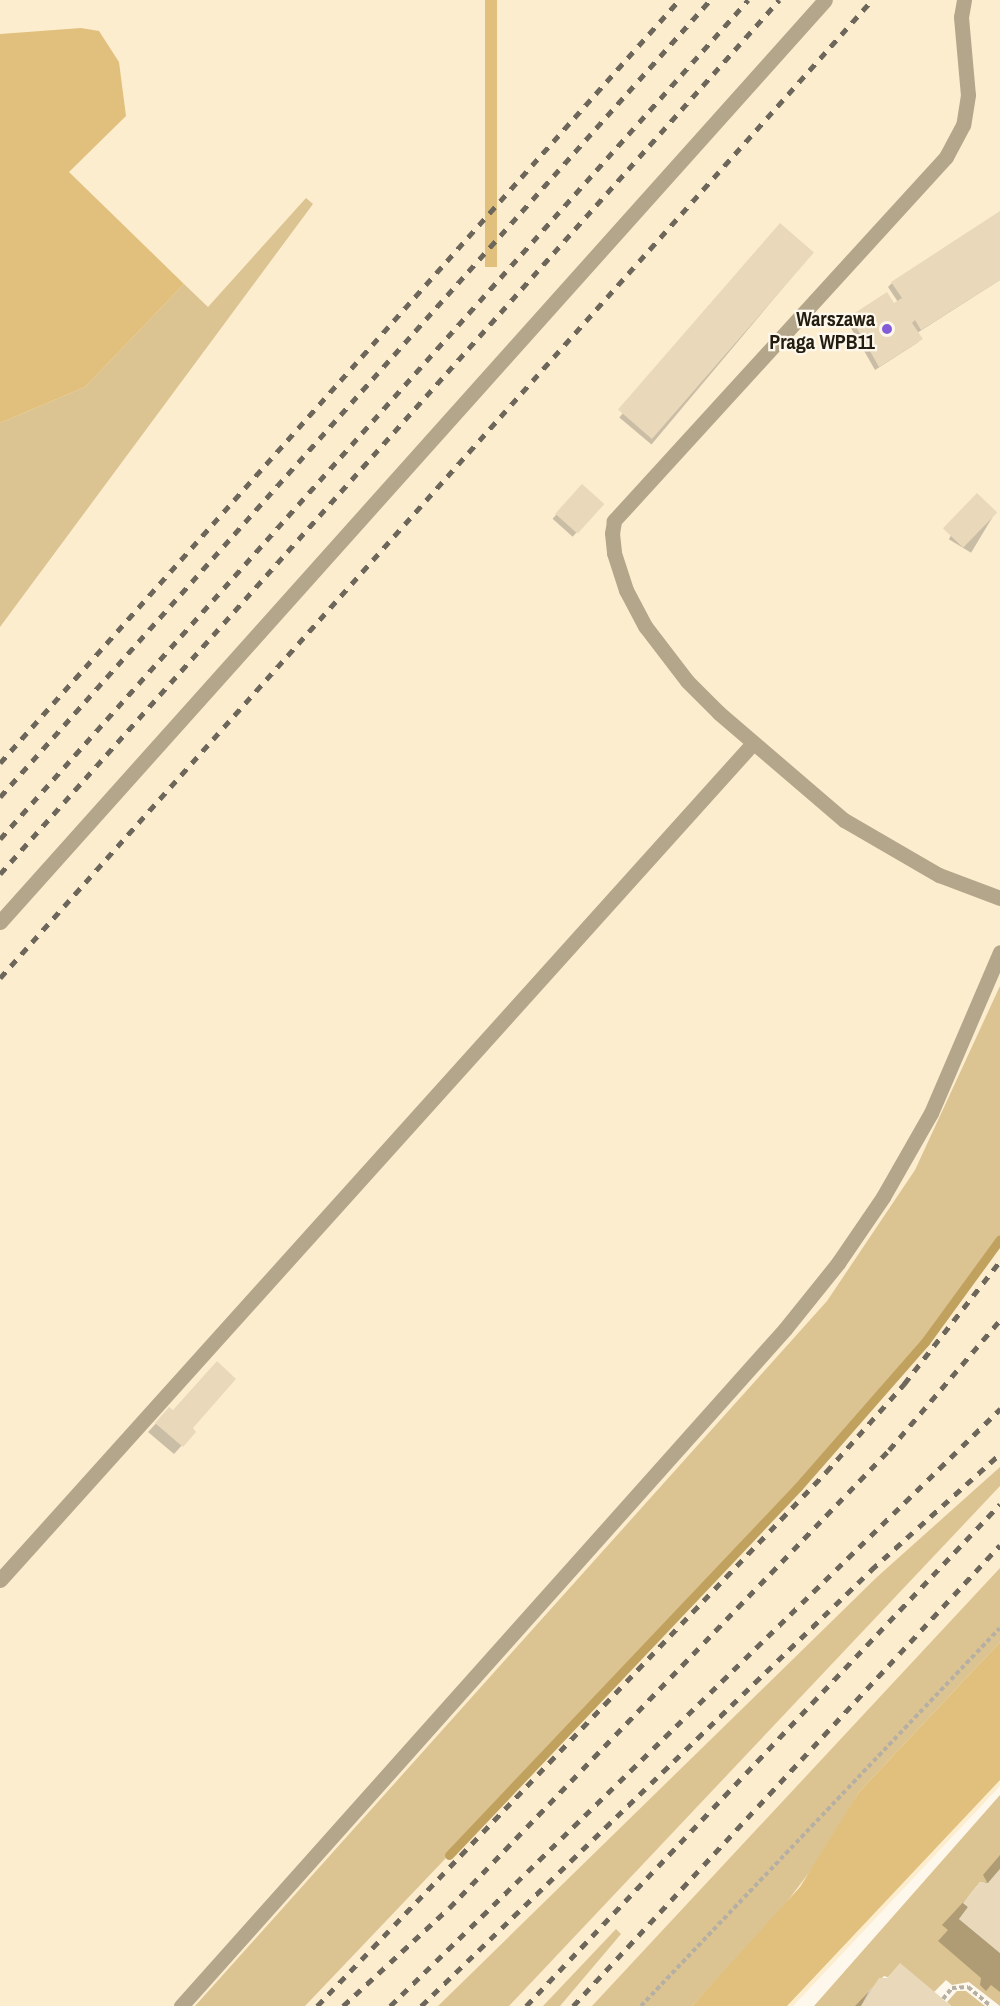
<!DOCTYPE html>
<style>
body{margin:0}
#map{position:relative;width:1000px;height:2006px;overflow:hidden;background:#fef7eb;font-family:"Archivo Narrow",sans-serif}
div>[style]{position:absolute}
.built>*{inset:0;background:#fdedcf}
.green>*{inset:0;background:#dbc392}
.forest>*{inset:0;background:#e1c07d;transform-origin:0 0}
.shadow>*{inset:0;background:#0003;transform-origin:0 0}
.stream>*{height:9px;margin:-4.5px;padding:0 4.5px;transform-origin:4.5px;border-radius:4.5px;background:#c1a15e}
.building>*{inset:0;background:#e9d9ba;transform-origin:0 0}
.path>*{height:4px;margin-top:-2px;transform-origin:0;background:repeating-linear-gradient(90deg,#b6b0a4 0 4.5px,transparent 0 7.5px)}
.lane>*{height:15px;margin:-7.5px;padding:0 7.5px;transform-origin:7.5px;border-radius:7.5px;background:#b4a68a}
.rail>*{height:4.5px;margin-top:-2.25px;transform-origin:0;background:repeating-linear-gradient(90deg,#6d675b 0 8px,transparent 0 16px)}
.dots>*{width:16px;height:16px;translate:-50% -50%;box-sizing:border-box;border:3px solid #fef7eb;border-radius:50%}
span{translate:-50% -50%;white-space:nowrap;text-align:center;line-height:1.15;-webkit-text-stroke:4.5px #fef7eb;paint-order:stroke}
.poi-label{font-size:20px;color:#221c11;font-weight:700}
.right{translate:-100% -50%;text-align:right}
</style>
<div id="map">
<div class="built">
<div style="clip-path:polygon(0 0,1000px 0,1000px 1786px,793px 2006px,0 2006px)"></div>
</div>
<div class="green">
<div style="clip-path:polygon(306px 198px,313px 204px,0 627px,0 423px,85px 387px,184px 284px,208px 307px)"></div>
<div style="clip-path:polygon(1000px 986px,1000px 1239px,925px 1342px,766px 1522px,305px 2006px,195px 2006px,827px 1301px,915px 1170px)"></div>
<div style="clip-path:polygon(1000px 1467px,1000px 1486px,509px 2006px,438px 2006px,877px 1577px)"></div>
<div style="clip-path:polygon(1000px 1568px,1000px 1642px,859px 1792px,821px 1857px,776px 1916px,692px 2006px,592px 2006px)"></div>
<div style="clip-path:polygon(1000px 1795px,1000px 1869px,988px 1883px,980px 1882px,963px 1903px,968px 1907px,959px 1919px,1000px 1953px,1000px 2006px,969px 1982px,952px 1985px,946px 1980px,934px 1992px,884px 1976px,869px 1991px,861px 2006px,814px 2006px)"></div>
<div style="clip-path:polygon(616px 1929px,621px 1934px,560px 2006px,543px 2006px)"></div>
<div style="clip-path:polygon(957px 1991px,966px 1991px,985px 2006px,951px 2006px,947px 2002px)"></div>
</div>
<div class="forest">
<div style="left:485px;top:0;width:12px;height:267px"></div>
<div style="clip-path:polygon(81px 28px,99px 31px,119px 62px,126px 116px,69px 172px,184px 284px,85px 387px,0 423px,0 34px)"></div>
<div style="clip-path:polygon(1000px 1642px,1000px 1780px,787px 2006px,692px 2006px,800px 1887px,859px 1792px)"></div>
</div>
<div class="shadow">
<div style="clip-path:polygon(1000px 213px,1000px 280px,917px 333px,921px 339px,917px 343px,875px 370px,847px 321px,887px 295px,894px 305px,898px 302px,888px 287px,892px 283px)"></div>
<div style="left:780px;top:226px;width:42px;height:250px;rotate:40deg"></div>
<div style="left:582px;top:486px;width:27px;height:44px;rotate:42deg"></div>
<div style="left:973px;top:499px;width:26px;height:47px;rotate:31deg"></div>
<div style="clip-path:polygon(161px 1418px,194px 1432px,174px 1454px,148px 1432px)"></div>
<div style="clip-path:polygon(1000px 1855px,1000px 1992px,991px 1985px,986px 1991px,980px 1985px,981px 1978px,938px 1941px,948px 1930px,942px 1925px,981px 1883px,987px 1882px,983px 1875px)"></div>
<div style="clip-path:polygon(880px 1980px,949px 2006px,855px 2006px)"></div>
</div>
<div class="stream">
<div style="left:449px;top:1855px;width:507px;rotate:-46.52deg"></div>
<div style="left:798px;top:1487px;width:193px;rotate:-48.8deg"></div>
<div style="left:925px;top:1342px;width:127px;rotate:-53.9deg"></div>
</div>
<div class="building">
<div style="clip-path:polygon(1000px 211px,1000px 280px,921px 330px,915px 320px,912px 323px,923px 339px,879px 367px,850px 316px,887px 292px,894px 303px,902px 298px,891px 282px)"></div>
<div style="left:780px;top:223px;width:45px;height:247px;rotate:41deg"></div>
<div style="left:582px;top:484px;width:30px;height:40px;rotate:42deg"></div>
<div style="left:977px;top:493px;width:28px;height:49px;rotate:44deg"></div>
<div style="clip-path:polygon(217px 1361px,236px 1379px,193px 1428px,196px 1432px,183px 1447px,155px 1423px,169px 1407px,173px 1410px)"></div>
<div style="clip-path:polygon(1000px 1869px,1000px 1953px,959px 1919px,968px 1907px,963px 1903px,980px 1882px,988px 1883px)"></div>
<div style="clip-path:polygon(900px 1963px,943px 1999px,951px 2006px,861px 2006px,879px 1978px,887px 1978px)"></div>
</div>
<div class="path">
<div style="left:943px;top:1999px;width:14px;rotate:-51deg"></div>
<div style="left:952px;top:1988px;width:16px;rotate:-4deg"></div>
<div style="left:968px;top:1987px;width:30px;rotate:40deg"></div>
<div style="left:641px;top:2006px;width:521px;rotate:-46.48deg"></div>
</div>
<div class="lane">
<div style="left:964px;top:0;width:17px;rotate:100deg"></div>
<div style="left:961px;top:17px;width:78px;rotate:84.9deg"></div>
<div style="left:968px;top:95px;width:30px;rotate:99deg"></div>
<div style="left:963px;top:125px;width:36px;rotate:118deg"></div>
<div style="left:946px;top:157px;width:493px;rotate:132.4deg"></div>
<div style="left:614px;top:521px;width:12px;rotate:99deg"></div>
<div style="left:612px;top:533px;width:20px;rotate:84deg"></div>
<div style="left:614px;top:553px;width:39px;rotate:72deg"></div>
<div style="left:626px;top:590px;width:41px;rotate:62.2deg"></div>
<div style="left:645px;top:626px;width:69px;rotate:52.6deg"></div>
<div style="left:687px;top:681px;width:45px;rotate:45deg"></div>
<div style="left:719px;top:713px;width:165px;rotate:40.6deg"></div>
<div style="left:844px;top:820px;width:110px;rotate:30.1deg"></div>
<div style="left:939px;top:875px;width:65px;rotate:20.7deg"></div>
<div style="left:0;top:922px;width:1237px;rotate:-48.18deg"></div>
<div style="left:0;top:1580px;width:1126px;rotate:-48.02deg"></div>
<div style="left:181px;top:2006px;width:907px;rotate:-48.26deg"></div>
<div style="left:785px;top:1329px;width:85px;rotate:-51.2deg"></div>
<div style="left:838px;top:1263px;width:80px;rotate:-55.7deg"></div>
<div style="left:883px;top:1197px;width:97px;rotate:-60.3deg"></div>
<div style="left:931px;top:1113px;width:175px;rotate:-66.8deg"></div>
</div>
<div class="rail">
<div style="left:0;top:763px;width:1021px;rotate:-48.33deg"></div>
<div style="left:0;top:797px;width:1067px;rotate:-48.3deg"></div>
<div style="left:0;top:839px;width:1124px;rotate:-48.28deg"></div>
<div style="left:0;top:874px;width:1171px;rotate:-48.29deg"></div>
<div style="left:0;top:978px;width:1310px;rotate:-48.28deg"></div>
<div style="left:317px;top:2006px;width:738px;rotate:-46.37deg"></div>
<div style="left:826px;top:1472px;width:118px;rotate:-48.4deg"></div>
<div style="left:904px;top:1384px;width:156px;rotate:-52deg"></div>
<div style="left:343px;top:2006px;width:144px;rotate:-42.8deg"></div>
<div style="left:449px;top:1908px;width:635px;rotate:-46.15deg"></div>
<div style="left:889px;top:1450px;width:171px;rotate:-49.5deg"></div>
<div style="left:390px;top:2006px;width:854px;rotate:-44.38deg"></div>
<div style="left:421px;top:2006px;width:627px;rotate:-44.09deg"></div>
<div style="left:871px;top:1570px;width:173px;rotate:-42deg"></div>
<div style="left:526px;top:2006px;width:690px;rotate:-46.64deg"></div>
<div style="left:573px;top:2006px;width:628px;rotate:-47.19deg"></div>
</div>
<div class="dots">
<div style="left:887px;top:329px;background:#835dd7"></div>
</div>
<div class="poi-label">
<span class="right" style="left:875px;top:330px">Warszawa<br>Praga WPB11</span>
</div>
</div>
